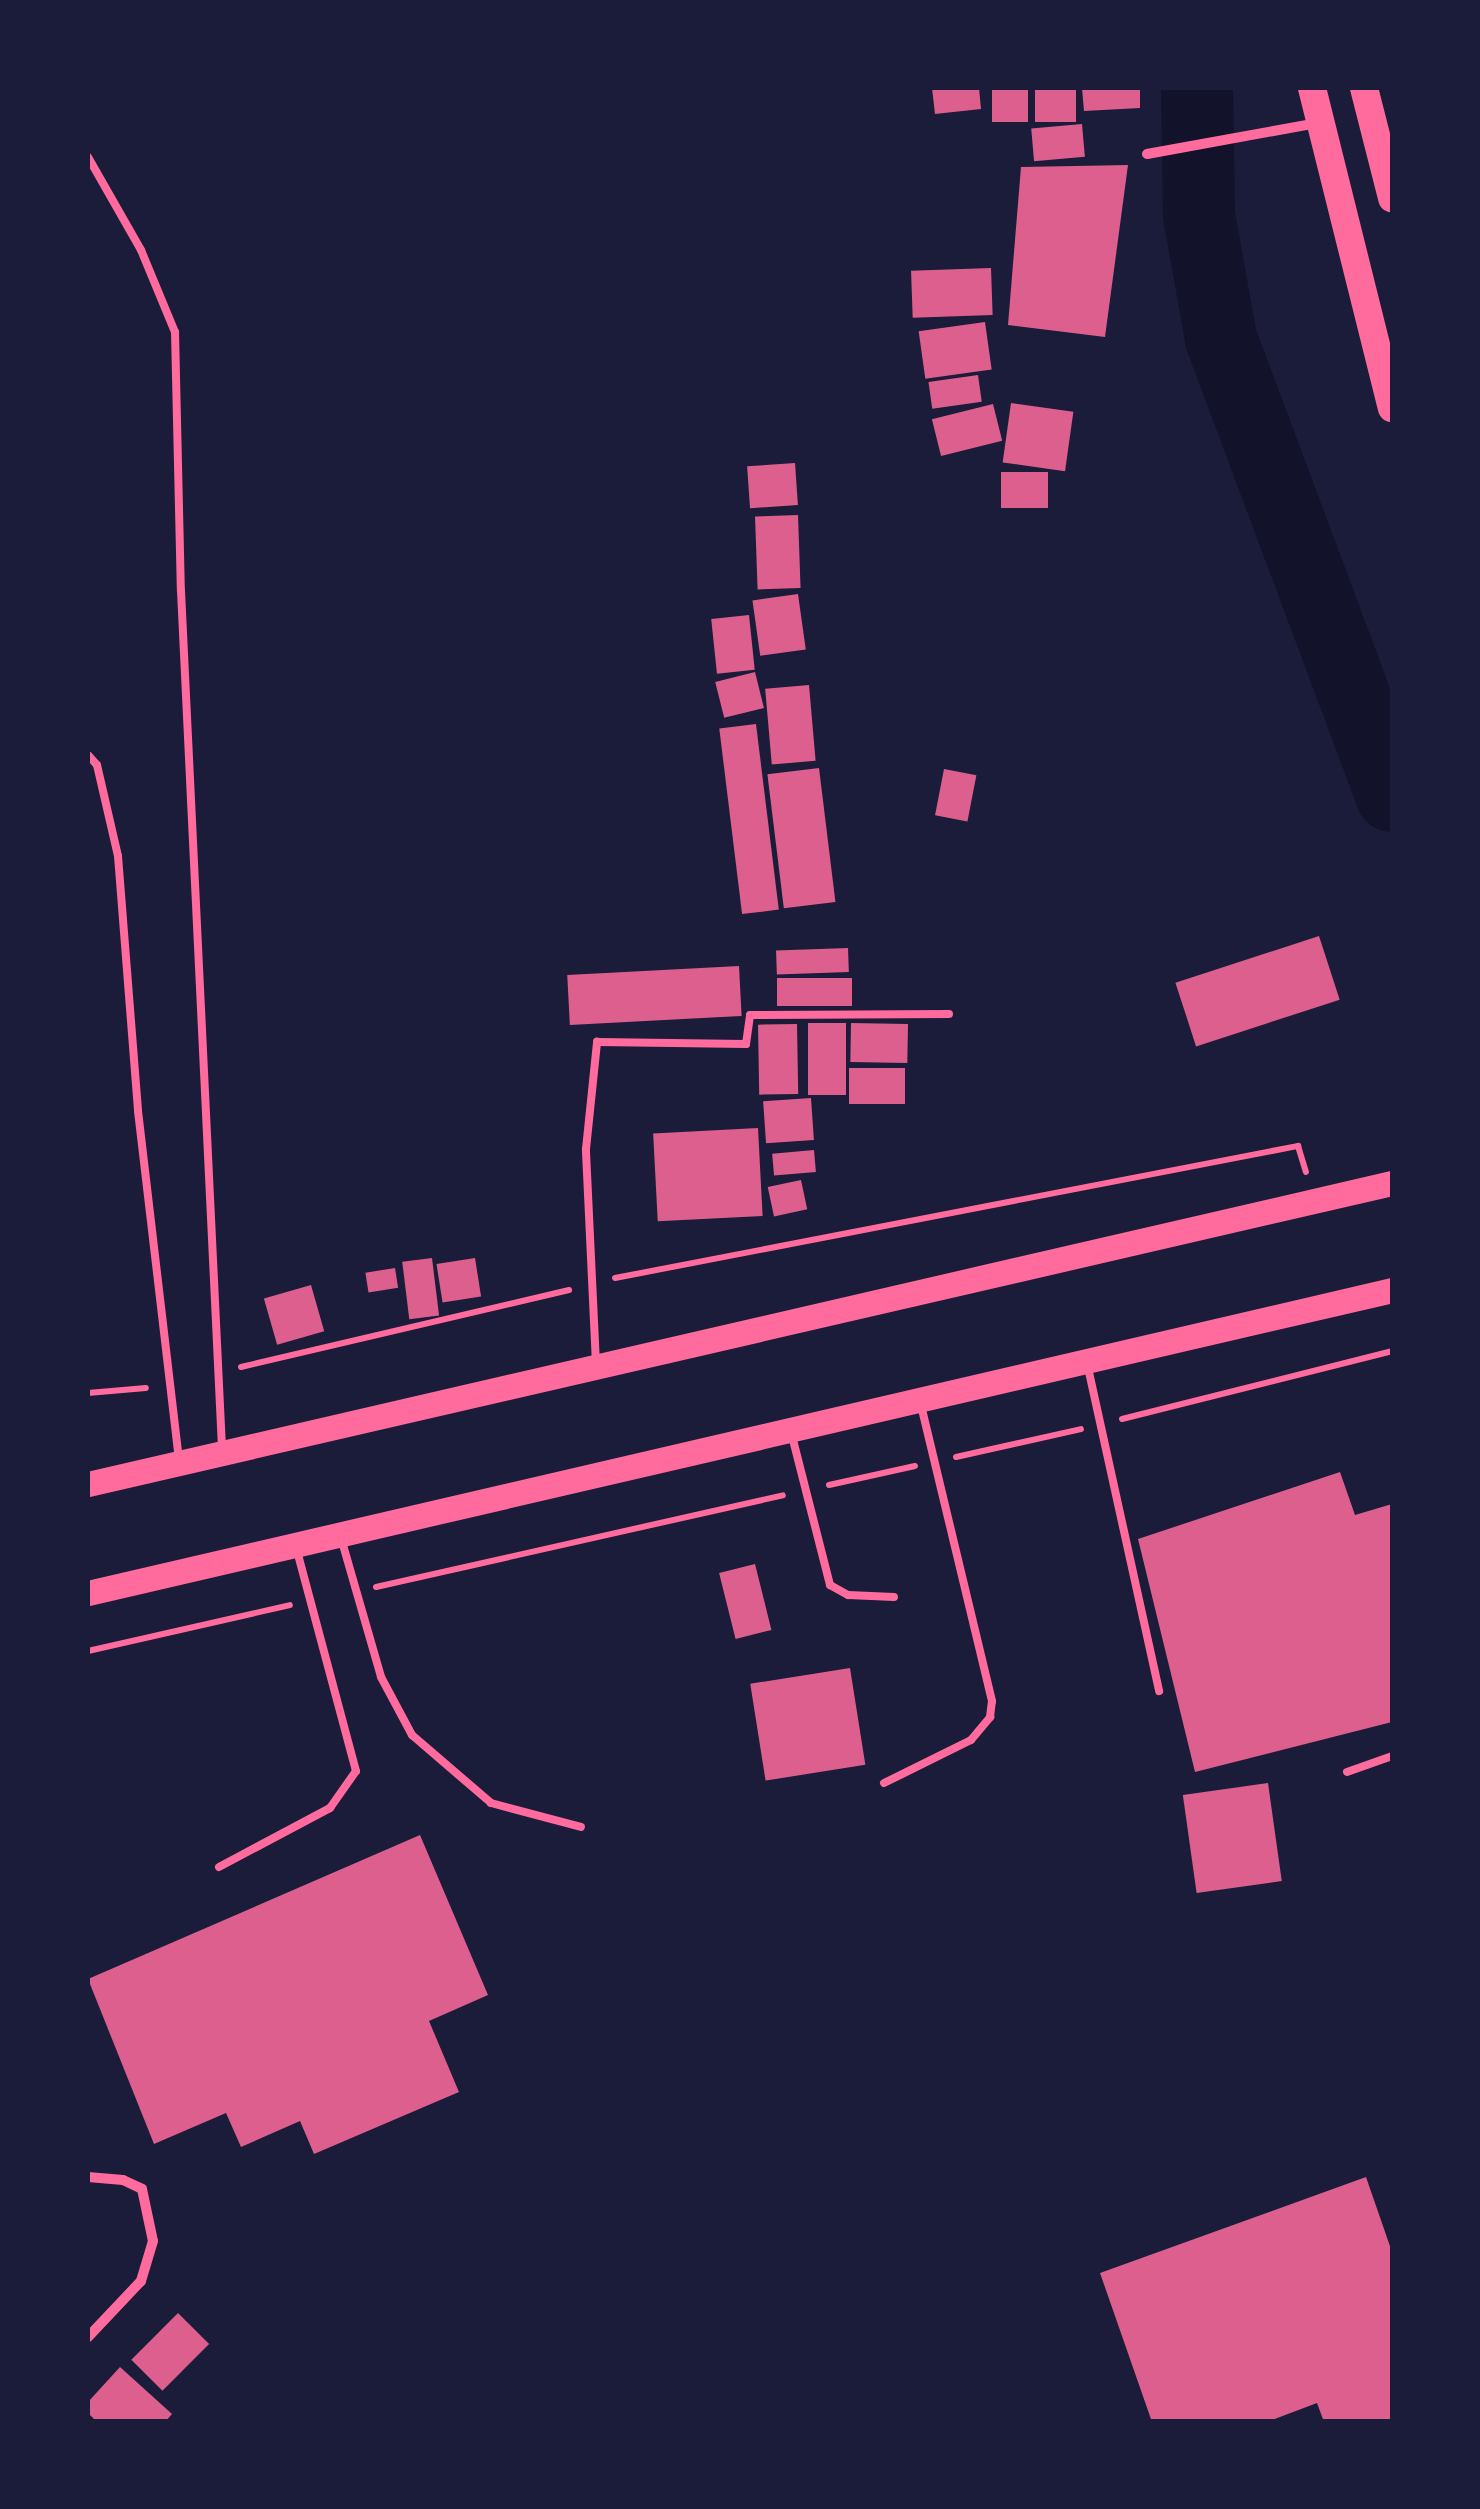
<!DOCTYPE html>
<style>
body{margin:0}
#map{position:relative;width:1480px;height:2509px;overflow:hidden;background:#1b1b3a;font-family:Roboto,sans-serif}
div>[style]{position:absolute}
.river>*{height:72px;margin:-36px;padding:0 36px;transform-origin:36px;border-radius:36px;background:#12122b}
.building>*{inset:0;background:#dd5f8e;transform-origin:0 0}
.path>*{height:6px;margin:-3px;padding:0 3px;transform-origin:3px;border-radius:3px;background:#ff6b9d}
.service>*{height:8px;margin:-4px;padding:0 4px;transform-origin:4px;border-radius:4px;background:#ff6b9d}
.minor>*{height:10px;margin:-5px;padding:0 5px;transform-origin:5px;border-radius:5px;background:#ff6b9d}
.primary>*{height:25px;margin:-12.5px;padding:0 12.5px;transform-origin:12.5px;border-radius:12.5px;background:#ff6b9d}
.trunk>*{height:28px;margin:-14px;padding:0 14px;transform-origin:14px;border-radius:14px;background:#ff6b9d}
span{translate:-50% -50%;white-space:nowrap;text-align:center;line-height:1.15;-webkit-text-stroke:8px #1b1b3a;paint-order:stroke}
.frame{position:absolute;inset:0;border:90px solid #1b1b3a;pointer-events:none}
</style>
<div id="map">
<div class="river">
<div style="left:1197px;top:88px;width:127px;rotate:89.1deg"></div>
<div style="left:1199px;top:215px;width:126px;rotate:79.9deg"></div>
<div style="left:1221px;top:339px;width:488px;rotate:69.5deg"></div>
</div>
<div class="building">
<div style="clip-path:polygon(932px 88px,979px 88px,981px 109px,935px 114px)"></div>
<div style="left:992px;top:88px;width:36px;height:34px"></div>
<div style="left:1035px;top:88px;width:41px;height:34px"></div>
<div style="clip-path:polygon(1082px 88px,1140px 88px,1140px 108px,1084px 111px)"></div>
<div style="left:1082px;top:124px;width:33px;height:51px;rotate:85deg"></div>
<div style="clip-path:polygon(1128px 165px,1105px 337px,1008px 325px,1021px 167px)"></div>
<div style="left:991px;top:268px;width:47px;height:80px;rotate:88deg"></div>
<div style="left:985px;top:322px;width:48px;height:67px;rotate:82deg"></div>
<div style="left:978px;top:375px;width:27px;height:50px;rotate:82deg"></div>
<div style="left:1011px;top:403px;width:63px;height:60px;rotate:8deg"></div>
<div style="left:993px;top:404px;width:38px;height:63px;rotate:76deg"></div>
<div style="left:795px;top:463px;width:42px;height:48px;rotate:86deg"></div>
<div style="left:1001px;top:472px;width:47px;height:36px"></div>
<div style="left:798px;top:515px;width:73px;height:43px;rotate:88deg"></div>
<div style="left:798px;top:594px;width:56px;height:46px;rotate:82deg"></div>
<div style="left:749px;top:615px;width:55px;height:38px;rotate:84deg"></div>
<div style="left:755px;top:672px;width:37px;height:41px;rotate:76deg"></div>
<div style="left:809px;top:685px;width:76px;height:44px;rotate:85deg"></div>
<div style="left:756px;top:724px;width:187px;height:37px;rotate:83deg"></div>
<div style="left:819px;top:768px;width:135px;height:52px;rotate:83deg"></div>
<div style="left:944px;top:769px;width:33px;height:47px;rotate:11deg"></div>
<div style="left:1319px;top:936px;width:67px;height:151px;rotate:72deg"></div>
<div style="left:848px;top:948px;width:24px;height:72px;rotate:88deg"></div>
<div style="left:739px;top:966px;width:50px;height:172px;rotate:87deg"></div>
<div style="left:852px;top:978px;width:28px;height:75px;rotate:90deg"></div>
<div style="left:808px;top:1023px;width:38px;height:72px"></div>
<div style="left:797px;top:1024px;width:70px;height:39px;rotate:89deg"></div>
<div style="left:908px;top:1024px;width:39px;height:57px;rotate:91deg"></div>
<div style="left:905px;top:1068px;width:36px;height:56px;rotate:90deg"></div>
<div style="left:811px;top:1098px;width:42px;height:48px;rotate:86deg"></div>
<div style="left:758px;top:1128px;width:88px;height:105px;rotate:87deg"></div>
<div style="left:814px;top:1150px;width:22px;height:42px;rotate:85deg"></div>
<div style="left:801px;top:1180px;width:30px;height:34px;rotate:78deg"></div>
<div style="left:432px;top:1258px;width:58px;height:30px;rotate:83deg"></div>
<div style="left:475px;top:1258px;width:39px;height:39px;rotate:81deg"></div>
<div style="left:395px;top:1268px;width:20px;height:30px;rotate:81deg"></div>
<div style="left:311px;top:1285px;width:48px;height:49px;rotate:74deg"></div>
<div style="clip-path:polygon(1340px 1472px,1355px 1515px,1392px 1504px,1392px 1722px,1195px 1772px,1138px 1539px)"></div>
<div style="left:755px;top:1564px;width:68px;height:37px;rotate:76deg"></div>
<div style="left:850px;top:1668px;width:98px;height:101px;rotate:81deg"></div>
<div style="left:1268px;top:1783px;width:99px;height:86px;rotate:82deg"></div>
<div style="clip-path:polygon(420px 1835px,488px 1995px,429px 2021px,459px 2092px,314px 2154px,300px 2121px,241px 2147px,226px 2113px,154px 2144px,88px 1979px)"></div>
<div style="clip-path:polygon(1366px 2177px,1392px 2252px,1392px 2422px,1324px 2422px,1317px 2403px,1267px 2422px,1152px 2422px,1100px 2273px)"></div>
<div style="left:178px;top:2313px;width:44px;height:66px;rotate:45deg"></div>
<div style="clip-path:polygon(120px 2367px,172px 2414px,165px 2422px,97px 2422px,88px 2413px,88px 2402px)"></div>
</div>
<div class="path">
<div style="left:615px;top:1278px;width:696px;rotate:-10.94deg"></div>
<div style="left:1298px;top:1146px;width:27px;rotate:73deg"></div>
<div style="left:241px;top:1367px;width:337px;rotate:-13.2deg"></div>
<div style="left:88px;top:1393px;width:58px;rotate:-4.9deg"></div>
<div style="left:1122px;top:1419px;width:278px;rotate:-14.1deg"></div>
<div style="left:956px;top:1457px;width:128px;rotate:-12.6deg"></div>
<div style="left:829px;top:1485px;width:88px;rotate:-12.5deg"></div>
<div style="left:376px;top:1587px;width:417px;rotate:-12.7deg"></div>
<div style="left:88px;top:1651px;width:207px;rotate:-12.8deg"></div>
</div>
<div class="service">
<div style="left:88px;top:157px;width:107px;rotate:60.3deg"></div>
<div style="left:141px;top:250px;width:89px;rotate:67.5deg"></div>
<div style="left:175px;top:332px;width:259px;rotate:88.7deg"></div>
<div style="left:181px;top:591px;width:857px;rotate:87.26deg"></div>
<div style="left:88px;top:755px;width:13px;rotate:48deg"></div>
<div style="left:97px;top:765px;width:93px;rotate:77deg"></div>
<div style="left:118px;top:856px;width:256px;rotate:85.5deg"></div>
<div style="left:138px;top:1111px;width:352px;rotate:83.3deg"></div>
<div style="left:1087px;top:1363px;width:336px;rotate:77.6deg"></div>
<div style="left:596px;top:1364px;width:215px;rotate:-92.7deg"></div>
<div style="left:586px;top:1149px;width:108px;rotate:-84.1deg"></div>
<div style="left:597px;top:1042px;width:149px;rotate:0.8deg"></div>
<div style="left:746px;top:1044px;width:29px;rotate:-82deg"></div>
<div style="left:750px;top:1015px;width:199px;rotate:-0.3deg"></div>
<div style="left:791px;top:1432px;width:158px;rotate:75.7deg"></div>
<div style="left:830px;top:1585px;width:21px;rotate:29deg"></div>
<div style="left:848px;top:1595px;width:46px;rotate:2.5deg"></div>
<div style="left:341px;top:1538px;width:145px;rotate:73.9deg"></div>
<div style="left:381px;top:1677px;width:66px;rotate:61.9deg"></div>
<div style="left:412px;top:1735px;width:104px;rotate:40.7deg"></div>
<div style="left:491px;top:1803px;width:93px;rotate:14.9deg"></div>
<div style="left:1347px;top:1772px;width:48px;rotate:-19.6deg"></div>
<div style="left:884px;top:1783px;width:97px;rotate:-26.3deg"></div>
<div style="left:971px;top:1740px;width:30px;rotate:-50deg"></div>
<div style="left:990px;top:1717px;width:16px;rotate:-83deg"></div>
<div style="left:992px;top:1701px;width:308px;rotate:-103.5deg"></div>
<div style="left:219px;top:1867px;width:126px;rotate:-28deg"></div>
<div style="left:330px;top:1808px;width:45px;rotate:-54.9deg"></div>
<div style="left:356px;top:1771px;width:228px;rotate:-105deg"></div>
</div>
<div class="minor">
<div style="left:1147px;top:154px;width:174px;rotate:-10.3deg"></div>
<div style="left:88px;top:2177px;width:35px;rotate:5deg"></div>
<div style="left:123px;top:2180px;width:21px;rotate:25deg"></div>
<div style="left:142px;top:2189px;width:53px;rotate:78.1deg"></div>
<div style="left:153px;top:2241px;width:42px;rotate:106.7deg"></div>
<div style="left:141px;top:2281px;width:77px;rotate:133.4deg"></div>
</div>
<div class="primary">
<div style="left:88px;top:1484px;width:1338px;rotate:-13deg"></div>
<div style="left:88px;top:1593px;width:1339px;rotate:-13.08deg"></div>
</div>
<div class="trunk">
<div style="left:1312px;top:88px;width:330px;rotate:76deg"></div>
<div style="left:1364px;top:88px;width:114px;rotate:75.7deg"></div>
</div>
<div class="frame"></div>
</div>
